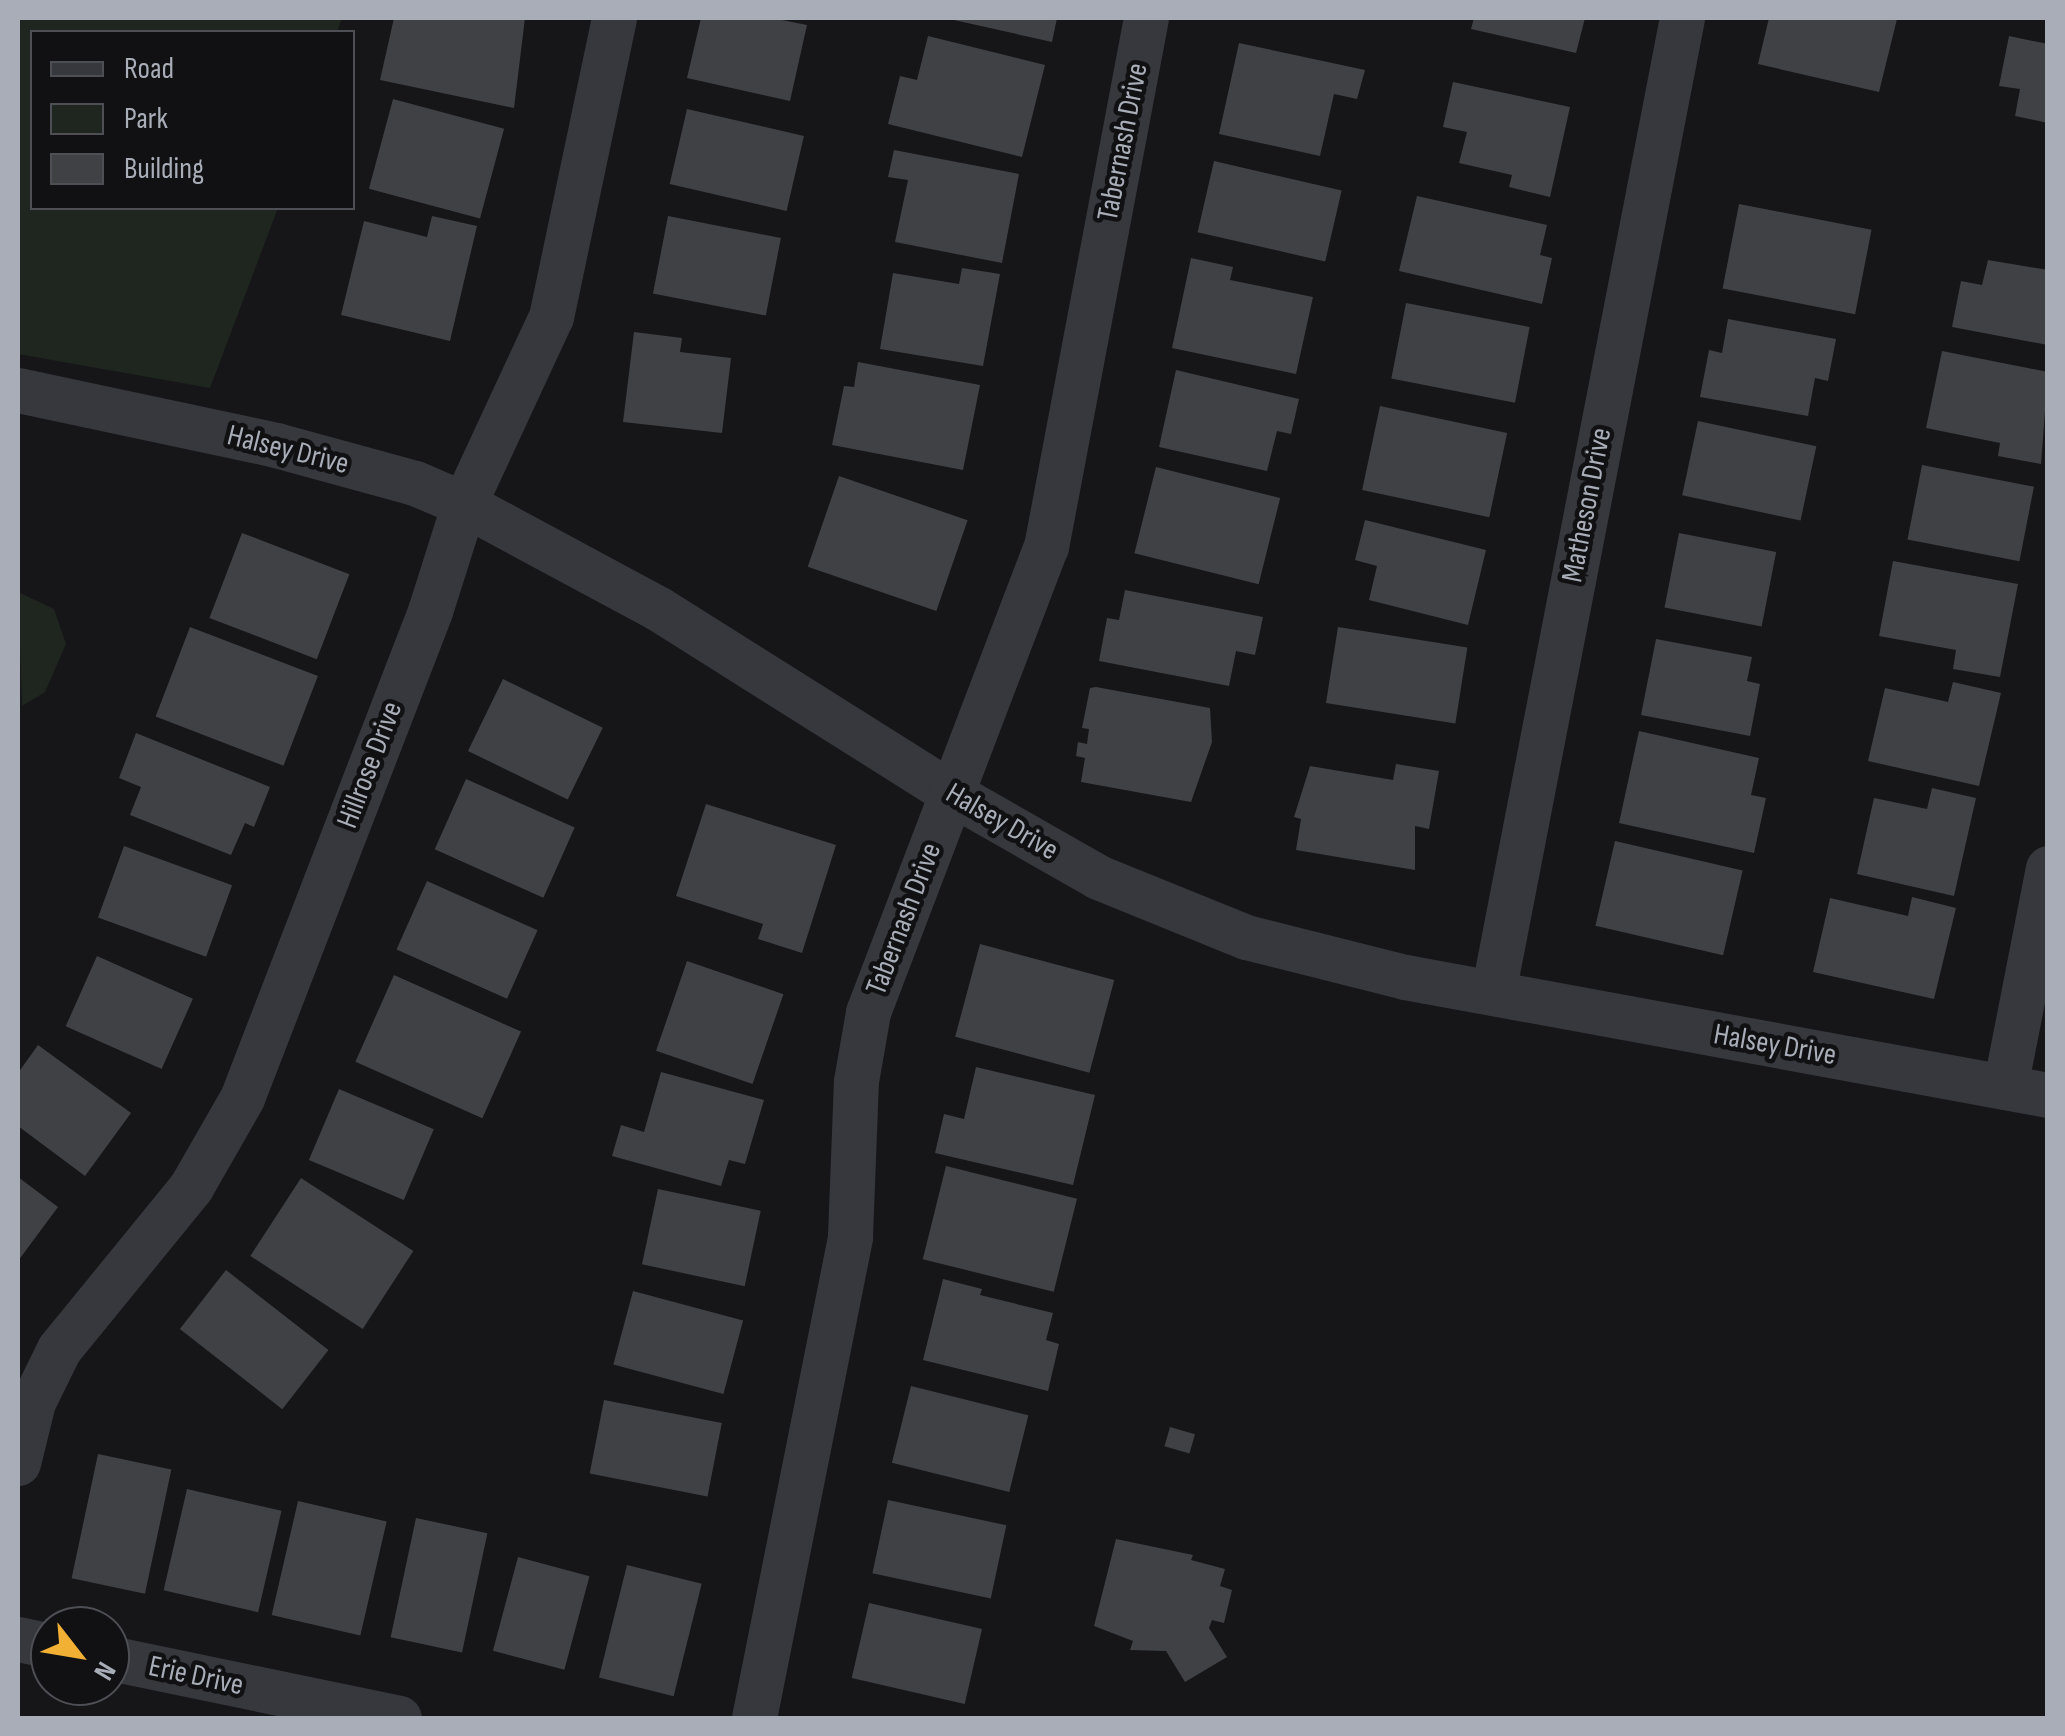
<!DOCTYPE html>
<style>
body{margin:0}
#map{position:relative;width:2065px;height:1736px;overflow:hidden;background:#161618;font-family:"Sofia Sans Condensed",sans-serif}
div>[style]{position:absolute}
.green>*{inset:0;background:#1e261f}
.building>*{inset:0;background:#404145;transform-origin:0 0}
.minor>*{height:45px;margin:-22.5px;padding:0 22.5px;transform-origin:22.5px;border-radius:22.5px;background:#37383d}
span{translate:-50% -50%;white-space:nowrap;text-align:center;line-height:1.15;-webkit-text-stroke:9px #111113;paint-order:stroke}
.street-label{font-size:30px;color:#a8adb8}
.frame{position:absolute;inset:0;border:20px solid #a8adb8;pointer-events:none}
.legend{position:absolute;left:30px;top:30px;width:325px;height:180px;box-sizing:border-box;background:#111113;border:2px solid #4d4f55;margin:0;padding:12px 18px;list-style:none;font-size:30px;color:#a8adb8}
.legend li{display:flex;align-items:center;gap:20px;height:50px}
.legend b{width:50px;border:2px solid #4d4f55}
.north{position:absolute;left:30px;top:1606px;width:100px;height:100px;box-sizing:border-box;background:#111113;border:2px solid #4d4f55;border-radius:50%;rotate:121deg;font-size:28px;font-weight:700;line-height:40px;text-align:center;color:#a8adb8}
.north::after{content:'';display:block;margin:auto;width:35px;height:45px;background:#f2b134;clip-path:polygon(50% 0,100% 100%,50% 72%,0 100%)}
</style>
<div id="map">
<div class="green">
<div style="clip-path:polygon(18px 18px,342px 18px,337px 32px,32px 32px,32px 208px,278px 208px,210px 388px,18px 354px)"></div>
<div style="clip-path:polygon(18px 592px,54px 609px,66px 644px,45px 692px,22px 706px)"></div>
</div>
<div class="building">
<div style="clip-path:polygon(394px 18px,525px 18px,514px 108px,380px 80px)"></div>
<div style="clip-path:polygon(701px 18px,772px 18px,807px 25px,790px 101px,687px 78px)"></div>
<div style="clip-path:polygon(945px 18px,1057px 18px,1052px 42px)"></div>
<div style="clip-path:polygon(1474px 18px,1585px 18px,1576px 53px,1471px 29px)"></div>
<div style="clip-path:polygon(1769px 18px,1897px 19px,1879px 92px,1758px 64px)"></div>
<div style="clip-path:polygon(928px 36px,1045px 65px,1022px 157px,888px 124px,900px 76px,917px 80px)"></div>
<div style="clip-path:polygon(2009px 36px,2048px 44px,2048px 123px,2015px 116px,2020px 89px,1999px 86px)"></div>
<div style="clip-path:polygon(1239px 43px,1365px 70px,1357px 99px,1334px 94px,1320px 156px,1219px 134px)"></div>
<div style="clip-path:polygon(1453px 82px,1570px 107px,1550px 197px,1509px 187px,1512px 175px,1459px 163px,1467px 132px,1443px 127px)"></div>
<div style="left:393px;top:99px;width:115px;height:93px;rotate:15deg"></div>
<div style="left:687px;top:109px;width:120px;height:77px;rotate:13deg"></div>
<div style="clip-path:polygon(894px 150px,1019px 174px,1002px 263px,895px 242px,908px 180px,888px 177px)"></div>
<div style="left:1214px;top:161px;width:131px;height:73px;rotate:13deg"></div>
<div style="clip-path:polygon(1417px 196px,1547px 225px,1540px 255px,1552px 258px,1542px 304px,1399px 271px)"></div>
<div style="left:1739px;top:204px;width:135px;height:86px;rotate:11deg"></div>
<div style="clip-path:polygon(432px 216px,477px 226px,450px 341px,341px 315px,364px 221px,427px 237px)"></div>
<div style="left:668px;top:216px;width:115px;height:79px;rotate:11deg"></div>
<div style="clip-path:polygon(1191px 258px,1233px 267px,1230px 280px,1313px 297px,1296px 374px,1172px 348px)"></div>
<div style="clip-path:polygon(1988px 260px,2048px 270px,2048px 345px,1952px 327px,1961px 281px,1982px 285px)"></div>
<div style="clip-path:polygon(962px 268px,1000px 274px,983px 366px,880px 349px,893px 273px,959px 284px)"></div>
<div style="left:1406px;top:303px;width:126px;height:77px;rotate:11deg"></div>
<div style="clip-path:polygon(1728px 319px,1836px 339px,1828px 381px,1815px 378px,1808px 416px,1700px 397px,1709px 350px,1722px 353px)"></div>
<div style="clip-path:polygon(634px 332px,682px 338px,680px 352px,731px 358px,722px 433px,623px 422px)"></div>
<div style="clip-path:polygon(1942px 351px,2048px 372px,2041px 464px,1998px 456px,2000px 443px,1926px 428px)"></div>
<div style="clip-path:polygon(858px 362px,980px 385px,963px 470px,832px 445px,844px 386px,854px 387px)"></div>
<div style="clip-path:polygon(1176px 370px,1299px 399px,1291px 434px,1277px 431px,1267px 471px,1159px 447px)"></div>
<div style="left:1380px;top:406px;width:130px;height:86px;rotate:12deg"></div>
<div style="left:1698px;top:421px;width:121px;height:76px;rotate:12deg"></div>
<div style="left:1922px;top:465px;width:114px;height:76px;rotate:11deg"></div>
<div style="left:1156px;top:467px;width:128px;height:89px;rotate:14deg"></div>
<div style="left:839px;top:476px;width:136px;height:96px;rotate:19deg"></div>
<div style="clip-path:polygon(1365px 520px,1486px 550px,1468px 625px,1369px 600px,1377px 566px,1355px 560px)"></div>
<div style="left:242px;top:533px;width:115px;height:91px;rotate:21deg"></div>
<div style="left:1679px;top:533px;width:99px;height:76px;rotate:11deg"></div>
<div style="clip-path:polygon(1893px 561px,2018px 584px,2000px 677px,1953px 669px,1956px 650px,1879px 636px)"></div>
<div style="clip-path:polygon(1125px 590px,1263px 617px,1255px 655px,1236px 651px,1229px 686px,1099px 661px,1107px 618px,1119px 620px)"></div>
<div style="left:190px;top:627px;width:137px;height:96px;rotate:21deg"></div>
<div style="left:1338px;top:627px;width:131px;height:77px;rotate:9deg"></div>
<div style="clip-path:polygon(1656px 639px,1752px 657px,1747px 681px,1760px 684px,1750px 736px,1641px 715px)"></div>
<div style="left:503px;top:679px;width:111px;height:80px;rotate:26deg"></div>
<div style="clip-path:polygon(1953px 682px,2001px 693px,1979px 786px,1868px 761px,1885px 688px,1948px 702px)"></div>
<div style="clip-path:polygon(1096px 687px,1210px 708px,1212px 742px,1191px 802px,1081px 782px,1085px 758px,1076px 756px,1078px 742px,1087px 744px,1089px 729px,1082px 728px,1090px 688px)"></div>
<div style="clip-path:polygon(1639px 731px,1759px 758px,1751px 795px,1766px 798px,1754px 853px,1619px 823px)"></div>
<div style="clip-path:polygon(136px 733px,270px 787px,254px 827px,245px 823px,231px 855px,130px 815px,141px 787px,119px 778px)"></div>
<div style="clip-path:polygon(1396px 764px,1439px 771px,1429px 829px,1415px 826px,1415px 870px,1296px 850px,1301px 819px,1294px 817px,1310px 766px,1393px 780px)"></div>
<div style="left:466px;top:779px;width:119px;height:77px;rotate:24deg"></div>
<div style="clip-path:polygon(1932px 788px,1976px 798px,1954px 896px,1857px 874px,1874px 798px,1927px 809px)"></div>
<div style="clip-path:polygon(706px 804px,836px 845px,802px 953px,758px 939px,763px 924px,676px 896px)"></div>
<div style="left:1615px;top:841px;width:131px;height:87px;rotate:13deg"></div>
<div style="left:124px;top:846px;width:115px;height:76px;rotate:20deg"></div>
<div style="left:427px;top:881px;width:121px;height:75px;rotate:24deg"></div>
<div style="clip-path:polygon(1912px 897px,1956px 908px,1934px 999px,1813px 972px,1830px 898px,1908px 916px)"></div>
<div style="left:980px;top:944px;width:139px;height:96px;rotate:15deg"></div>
<div style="left:97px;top:956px;width:105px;height:77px;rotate:24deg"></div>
<div style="left:687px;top:961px;width:102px;height:95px;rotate:19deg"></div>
<div style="left:394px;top:975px;width:139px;height:95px;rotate:24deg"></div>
<div style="clip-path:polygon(38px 1045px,131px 1113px,85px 1176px,18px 1126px,18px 1073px)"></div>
<div style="clip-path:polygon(976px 1067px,1095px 1095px,1073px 1185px,935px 1153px,944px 1114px,964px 1119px)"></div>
<div style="clip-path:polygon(661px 1072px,764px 1100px,745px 1164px,729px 1160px,721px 1186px,612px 1156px,621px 1125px,644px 1132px)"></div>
<div style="left:339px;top:1089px;width:103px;height:77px;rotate:23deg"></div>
<div style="left:946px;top:1166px;width:135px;height:96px;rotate:14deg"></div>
<div style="clip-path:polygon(18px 1177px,58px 1207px,18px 1261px)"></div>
<div style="left:301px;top:1178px;width:134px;height:93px;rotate:33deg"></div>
<div style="left:658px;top:1189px;width:105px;height:77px;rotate:12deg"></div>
<div style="left:226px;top:1270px;width:130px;height:75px;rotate:38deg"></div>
<div style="clip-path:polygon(943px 1279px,982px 1289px,980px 1295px,1053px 1313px,1046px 1340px,1059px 1344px,1048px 1391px,923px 1360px)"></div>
<div style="left:633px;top:1291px;width:114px;height:76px;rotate:15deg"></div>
<div style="left:911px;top:1386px;width:121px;height:79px;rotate:14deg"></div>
<div style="left:604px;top:1400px;width:120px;height:75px;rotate:11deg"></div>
<div style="left:1170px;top:1427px;width:26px;height:20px;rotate:16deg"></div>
<div style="left:98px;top:1454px;width:75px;height:127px;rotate:12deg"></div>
<div style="left:187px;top:1489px;width:97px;height:104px;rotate:13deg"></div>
<div style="left:888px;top:1500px;width:121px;height:75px;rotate:12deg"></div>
<div style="left:298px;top:1501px;width:91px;height:117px;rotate:13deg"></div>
<div style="left:416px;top:1518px;width:73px;height:122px;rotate:12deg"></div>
<div style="clip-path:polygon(1116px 1539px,1193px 1555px,1191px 1560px,1225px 1569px,1220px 1586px,1232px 1590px,1224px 1623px,1212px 1620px,1209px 1628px,1227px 1657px,1185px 1682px,1166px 1651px,1130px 1650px,1133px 1641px,1094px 1626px)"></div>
<div style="left:518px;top:1557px;width:74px;height:97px;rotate:15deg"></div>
<div style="left:627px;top:1565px;width:77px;height:116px;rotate:14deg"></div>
<div style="left:869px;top:1603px;width:116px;height:77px;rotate:13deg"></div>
</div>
<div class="minor">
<div style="left:18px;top:390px;width:264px;rotate:12deg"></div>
<div style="left:276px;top:445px;width:144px;rotate:15.3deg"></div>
<div style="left:415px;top:483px;width:53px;rotate:23.2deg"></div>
<div style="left:464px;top:504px;width:221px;rotate:28.3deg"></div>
<div style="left:659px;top:609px;width:345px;rotate:32.2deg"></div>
<div style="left:951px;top:793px;width:169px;rotate:29.7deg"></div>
<div style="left:1098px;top:877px;width:160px;rotate:22.1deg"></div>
<div style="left:1246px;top:937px;width:164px;rotate:14.1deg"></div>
<div style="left:1405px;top:977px;width:654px;rotate:10.4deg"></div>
<div style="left:1493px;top:993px;width:993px;rotate:-79.03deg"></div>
<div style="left:2005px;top:1087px;width:223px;rotate:-78.9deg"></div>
<div style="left:18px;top:1463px;width:63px;rotate:-76.2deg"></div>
<div style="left:33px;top:1402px;width:59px;rotate:-63.9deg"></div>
<div style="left:59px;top:1349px;width:209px;rotate:-50.8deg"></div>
<div style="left:191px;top:1187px;width:103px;rotate:-60.2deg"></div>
<div style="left:242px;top:1098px;width:522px;rotate:-68.89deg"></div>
<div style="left:430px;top:611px;width:112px;rotate:-72.4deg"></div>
<div style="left:464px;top:504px;width:206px;rotate:-65.1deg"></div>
<div style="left:551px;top:317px;width:306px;rotate:-78.1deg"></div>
<div style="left:18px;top:1639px;width:33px;rotate:12deg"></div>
<div style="left:110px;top:1658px;width:295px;rotate:11.7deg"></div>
<div style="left:754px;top:1718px;width:491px;rotate:-78.7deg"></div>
<div style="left:850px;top:1236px;width:155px;rotate:-87.8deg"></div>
<div style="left:856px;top:1081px;width:70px;rotate:-80.1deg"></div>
<div style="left:868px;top:1012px;width:498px;rotate:-69.1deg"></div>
<div style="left:1046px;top:547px;width:538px;rotate:-79.3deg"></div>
</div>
<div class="street-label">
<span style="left:1123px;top:142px;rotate:-79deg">Tabernash Drive</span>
<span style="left:288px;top:450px;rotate:14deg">Halsey Drive</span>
<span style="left:1587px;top:505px;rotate:-79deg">Matheson Drive</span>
<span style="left:370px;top:765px;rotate:-69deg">Hillrose Drive</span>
<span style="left:1002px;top:822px;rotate:30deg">Halsey Drive</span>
<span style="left:904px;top:919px;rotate:-69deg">Tabernash Drive</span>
<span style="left:1775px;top:1045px;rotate:10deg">Halsey Drive</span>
<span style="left:196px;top:1676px;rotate:12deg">Erie Drive</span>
</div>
<div class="frame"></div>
<ul class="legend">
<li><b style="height:12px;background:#37383d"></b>Road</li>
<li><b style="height:28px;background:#1e261f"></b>Park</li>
<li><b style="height:28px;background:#404145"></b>Building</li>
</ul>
<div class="north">N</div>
</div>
